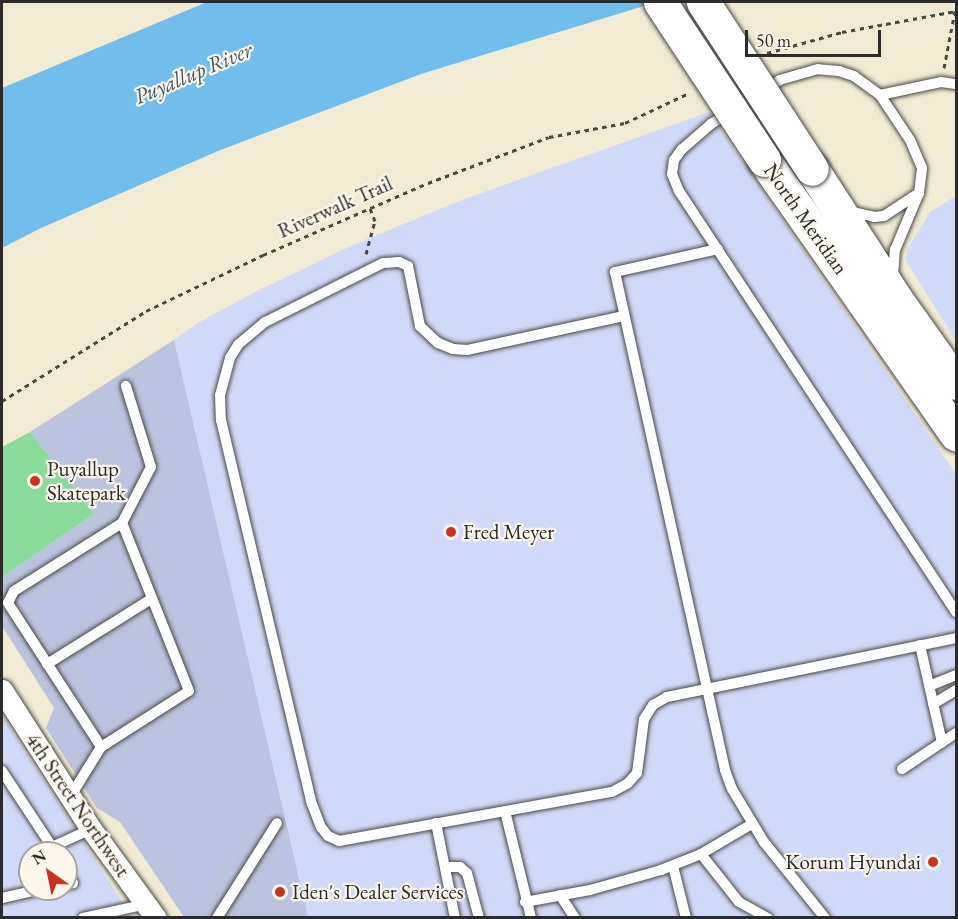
<!DOCTYPE html>
<style>
body{margin:0}
#map{position:relative;width:958px;height:919px;overflow:hidden;background:#f1ebd4;font-family:"EB Garamond",serif}
div>[style]{position:absolute}
.built>*{inset:0;background:#d1d9f9}
.industrial>*{inset:0;background:#bbc3de}
.green>*{inset:0;background:#8ada99}
.water>*{inset:0;background:#71bdeb}
.path>*{height:3px;margin-top:-1.5px;transform-origin:0;background:repeating-linear-gradient(90deg,#494844 0 4.5px,transparent 0 9px)}
.roads{filter:drop-shadow(0 0 2px #494844) drop-shadow(0 0 2px #494844)}
.service>*{height:10px;margin:-5px;padding:0 5px;transform-origin:5px;border-radius:5px;background:#fff}
.minor>*{height:21px;margin:-10.5px;padding:0 10.5px;transform-origin:10.5px;border-radius:10.5px;background:#fff}
.primary>*{height:33px;margin:-16.5px;padding:0 16.5px;transform-origin:16.5px;border-radius:16.5px;background:#fff}
.bridges{filter:drop-shadow(0 0 2px #494844) drop-shadow(0 0 2px #494844)}
.primary-bridge>*{height:33px;margin:-16.5px;padding:0 16.5px;transform-origin:16.5px;border-radius:16.5px;background:#fff}
.dots>*{width:16px;height:16px;translate:-50% -50%;box-sizing:border-box;border:3px solid #fbf7ec;border-radius:50%}
span{translate:-50% -50%;white-space:nowrap;text-align:center;line-height:1.15;-webkit-text-stroke:4.5px #fbf7ec;paint-order:stroke}
.street-label{font-size:21px;color:#2b2b2b}
.poi-label{font-size:21px;color:#2b2b2b}
.left{translate:0 -50%;text-align:left}
.right{translate:-100% -50%;text-align:right}
.water-label{font-size:22px;color:#405765;font-style:italic}
.frame{position:absolute;inset:0;border:3px solid #2b2b2b;pointer-events:none}
.north{position:absolute;left:18px;top:841px;width:60px;height:60px;box-sizing:border-box;background:#fbf7ec;border:2px solid #a8a59f;border-radius:50%;rotate:327deg;font-size:16px;font-weight:700;line-height:24px;text-align:center;color:#2b2b2b}
.north::after{content:'';display:block;margin:auto;width:21px;height:27px;background:#c8321e;clip-path:polygon(50% 0,100% 100%,50% 72%,0 100%)}
.scale{position:absolute;left:745px;top:30px;width:136px;height:27px;box-sizing:border-box;border:3px solid #2b2b2b;border-top:0;padding-left:8px;font-size:18px;line-height:21px;white-space:nowrap;color:#2b2b2b;-webkit-text-stroke:4px #fbf7ec;paint-order:stroke}
</style>
<div id="map">
<div class="built">
<div style="clip-path:polygon(709px 112px,956px 474px,956px 917px,308px 917px,174px 340px,198px 323px,255px 292px,355px 244px,462px 200px)"></div>
<div style="clip-path:polygon(956px 196px,956px 341px,906px 261px,907px 250px,930px 212px)"></div>
<div style="clip-path:polygon(evenodd,2px 715px,132px 917px,2px 917px,2px 715px,30px 853px,66px 853px,66px 889px,30px 889px,30px 853px)"></div>
</div>
<div class="industrial">
<div style="clip-path:polygon(174px 340px,308px 917px,184px 917px,120px 822px,97px 808px,46px 728px,54px 708px,2px 626px,2px 577px,94px 514px,30px 432px)"></div>
</div>
<div class="green">
<div style="clip-path:polygon(30px 432px,94px 514px,2px 577px,2px 447px)"></div>
</div>
<div class="water">
<div style="clip-path:polygon(207px 2px,657px 2px,421px 74px,218px 151px,41px 228px,2px 248px,2px 88px)"></div>
</div>
<div class="path">
<div style="left:767px;top:53px;width:78px;rotate:-15.6deg"></div>
<div style="left:842px;top:32px;width:116px;rotate:-10.4deg"></div>
<div style="left:944px;top:68px;width:58px;rotate:-79.1deg"></div>
<div style="left:366px;top:254px;width:34px;rotate:-75deg"></div>
<div style="left:375px;top:221px;width:14px;rotate:-111deg"></div>
<div style="left:2px;top:401px;width:170px;rotate:-32deg"></div>
<div style="left:146px;top:311px;width:130px;rotate:-25.6deg"></div>
<div style="left:263px;top:255px;width:180px;rotate:-23.6deg"></div>
<div style="left:428px;top:183px;width:129px;rotate:-20.8deg"></div>
<div style="left:549px;top:137px;width:77px;rotate:-10.4deg"></div>
<div style="left:625px;top:123px;width:71px;rotate:-25.1deg"></div>
</div>
<div class="roads">
<div class="service">
<div style="left:880px;top:95px;width:62px;rotate:-12deg"></div>
<div style="left:941px;top:82px;width:15px;rotate:8deg"></div>
<div style="left:849px;top:211px;width:26px;rotate:13deg"></div>
<div style="left:874px;top:217px;width:10px;rotate:-6deg"></div>
<div style="left:884px;top:216px;width:42px;rotate:-33.3deg"></div>
<div style="left:718px;top:249px;width:106px;rotate:167.4deg"></div>
<div style="left:615px;top:272px;width:510px;rotate:77.54deg"></div>
<div style="left:725px;top:770px;width:20px;rotate:70deg"></div>
<div style="left:732px;top:789px;width:62px;rotate:58.9deg"></div>
<div style="left:764px;top:842px;width:97px;rotate:51.2deg"></div>
<div style="left:893px;top:276px;width:26px;rotate:-86deg"></div>
<div style="left:895px;top:250px;width:62px;rotate:-67.2deg"></div>
<div style="left:919px;top:193px;width:25px;rotate:-83deg"></div>
<div style="left:922px;top:168px;width:30px;rotate:-113deg"></div>
<div style="left:910px;top:140px;width:54px;rotate:-123.7deg"></div>
<div style="left:880px;top:95px;width:32px;rotate:-144deg"></div>
<div style="left:854px;top:76px;width:16px;rotate:-162deg"></div>
<div style="left:839px;top:71px;width:21px;rotate:-175deg"></div>
<div style="left:818px;top:69px;width:40px;rotate:164deg"></div>
<div style="left:780px;top:80px;width:82px;rotate:147.5deg"></div>
<div style="left:711px;top:124px;width:38px;rotate:139deg"></div>
<div style="left:682px;top:149px;width:14px;rotate:126deg"></div>
<div style="left:674px;top:160px;width:14px;rotate:98deg"></div>
<div style="left:672px;top:174px;width:18px;rotate:68deg"></div>
<div style="left:679px;top:191px;width:504px;rotate:56.66deg"></div>
<div style="left:624px;top:316px;width:161px;rotate:167.8deg"></div>
<div style="left:467px;top:350px;width:14px;rotate:-176deg"></div>
<div style="left:453px;top:349px;width:16px;rotate:-158deg"></div>
<div style="left:438px;top:343px;width:25px;rotate:-137deg"></div>
<div style="left:420px;top:326px;width:61px;rotate:-101.3deg"></div>
<div style="left:408px;top:266px;width:10px;rotate:-156deg"></div>
<div style="left:399px;top:262px;width:16px;rotate:176deg"></div>
<div style="left:383px;top:263px;width:132px;rotate:153.4deg"></div>
<div style="left:265px;top:322px;width:35px;rotate:140deg"></div>
<div style="left:238px;top:345px;width:15px;rotate:122deg"></div>
<div style="left:230px;top:358px;width:38px;rotate:105deg"></div>
<div style="left:220px;top:395px;width:25px;rotate:88deg"></div>
<div style="left:221px;top:420px;width:395px;rotate:76.7deg"></div>
<div style="left:312px;top:804px;width:25px;rotate:69deg"></div>
<div style="left:321px;top:827px;width:11px;rotate:52deg"></div>
<div style="left:328px;top:836px;width:12px;rotate:24deg"></div>
<div style="left:339px;top:841px;width:277px;rotate:-10.2deg"></div>
<div style="left:612px;top:792px;width:18px;rotate:-29deg"></div>
<div style="left:628px;top:783px;width:13px;rotate:-48deg"></div>
<div style="left:637px;top:773px;width:54px;rotate:-82.6deg"></div>
<div style="left:644px;top:719px;width:17px;rotate:-57deg"></div>
<div style="left:653px;top:705px;width:16px;rotate:-30deg"></div>
<div style="left:667px;top:697px;width:295px;rotate:-11.5deg"></div>
<div style="left:122px;top:523px;width:63px;rotate:-62.6deg"></div>
<div style="left:151px;top:467px;width:85px;rotate:-107.2deg"></div>
<div style="left:920px;top:645px;width:100px;rotate:77.3deg"></div>
<div style="left:47px;top:664px;width:123px;rotate:-32deg"></div>
<div style="left:929px;top:686px;width:29px;rotate:-22deg"></div>
<div style="left:933px;top:704px;width:27px;rotate:-31deg"></div>
<div style="left:902px;top:769px;width:65px;rotate:-33.7deg"></div>
<div style="left:2px;top:771px;width:98px;rotate:56.6deg"></div>
<div style="left:70px;top:797px;width:59px;rotate:-58.2deg"></div>
<div style="left:101px;top:747px;width:104px;rotate:-32.5deg"></div>
<div style="left:189px;top:691px;width:181px;rotate:-111.7deg"></div>
<div style="left:122px;top:523px;width:128px;rotate:147.8deg"></div>
<div style="left:14px;top:591px;width:13px;rotate:117deg"></div>
<div style="left:8px;top:603px;width:171px;rotate:57.1deg"></div>
<div style="left:505px;top:811px;width:110px;rotate:76.3deg"></div>
<div style="left:436px;top:823px;width:97px;rotate:78.7deg"></div>
<div style="left:52px;top:847px;width:43px;rotate:-24.8deg"></div>
<div style="left:701px;top:854px;width:61px;rotate:51.6deg"></div>
<div style="left:739px;top:902px;width:33px;rotate:29deg"></div>
<div style="left:673px;top:866px;width:54px;rotate:76deg"></div>
<div style="left:445px;top:867px;width:15px"></div>
<div style="left:460px;top:867px;width:9px;rotate:41deg"></div>
<div style="left:467px;top:873px;width:47px;rotate:75.1deg"></div>
<div style="left:66px;top:870px;width:15px;rotate:62deg"></div>
<div style="left:73px;top:883px;width:7px;rotate:172deg"></div>
<div style="left:560px;top:895px;width:27px;rotate:57deg"></div>
<div style="left:2px;top:898px;width:41px;rotate:-12.7deg"></div>
<div style="left:525px;top:902px;width:66px;rotate:-10.5deg"></div>
<div style="left:590px;top:890px;width:74px;rotate:-15.7deg"></div>
<div style="left:661px;top:870px;width:43px;rotate:-21.8deg"></div>
<div style="left:701px;top:854px;width:59px;rotate:-30.5deg"></div>
<div style="left:83px;top:918px;width:66px;rotate:-12.3deg"></div>
<div style="left:217px;top:918px;width:112px;rotate:-57.7deg"></div>
</div>
<div class="minor">
<div style="left:2px;top:690px;width:165px;rotate:57.4deg"></div>
<div style="left:91px;top:829px;width:110px;rotate:53.9deg"></div>
</div>
<div class="primary">
<div style="left:764px;top:160px;width:335px;rotate:55deg"></div>
<div style="left:812px;top:169px;width:155px;rotate:57.1deg"></div>
<div style="left:896px;top:299px;width:103px;rotate:54.5deg"></div>
</div>
</div>
<div class="bridges">
<div class="primary-bridge">
<div style="left:660px;top:2px;width:189px;rotate:56.6deg"></div>
<div style="left:703px;top:2px;width:199px;rotate:56.9deg"></div>
</div>
</div>
<div class="dots">
<div style="left:35px;top:481px;background:#c8321e"></div>
<div style="left:451px;top:532px;background:#c8321e"></div>
<div style="left:933px;top:862px;background:#c8321e"></div>
<div style="left:280px;top:892px;background:#c8321e"></div>
</div>
<div class="street-label">
<span style="left:335px;top:207px;rotate:-24deg">Riverwalk Trail</span>
<span style="left:806px;top:219px;rotate:55deg">North Meridian</span>
<span style="left:78px;top:805px;rotate:56deg">4th Street Northwest</span>
</div>
<div class="poi-label">
<span class="left" style="left:47px;top:481px">Puyallup<br>Skatepark</span>
<span class="left" style="left:463px;top:532px">Fred Meyer</span>
<span class="right" style="left:921px;top:862px">Korum Hyundai</span>
<span class="left" style="left:292px;top:892px">Iden's Dealer Services</span>
</div>
<div class="water-label">
<span style="left:193px;top:73px;rotate:-23deg">Puyallup River</span>
</div>
<div class="frame"></div>
<div class="north">N</div>
<div class="scale">50 m</div>
</div>
